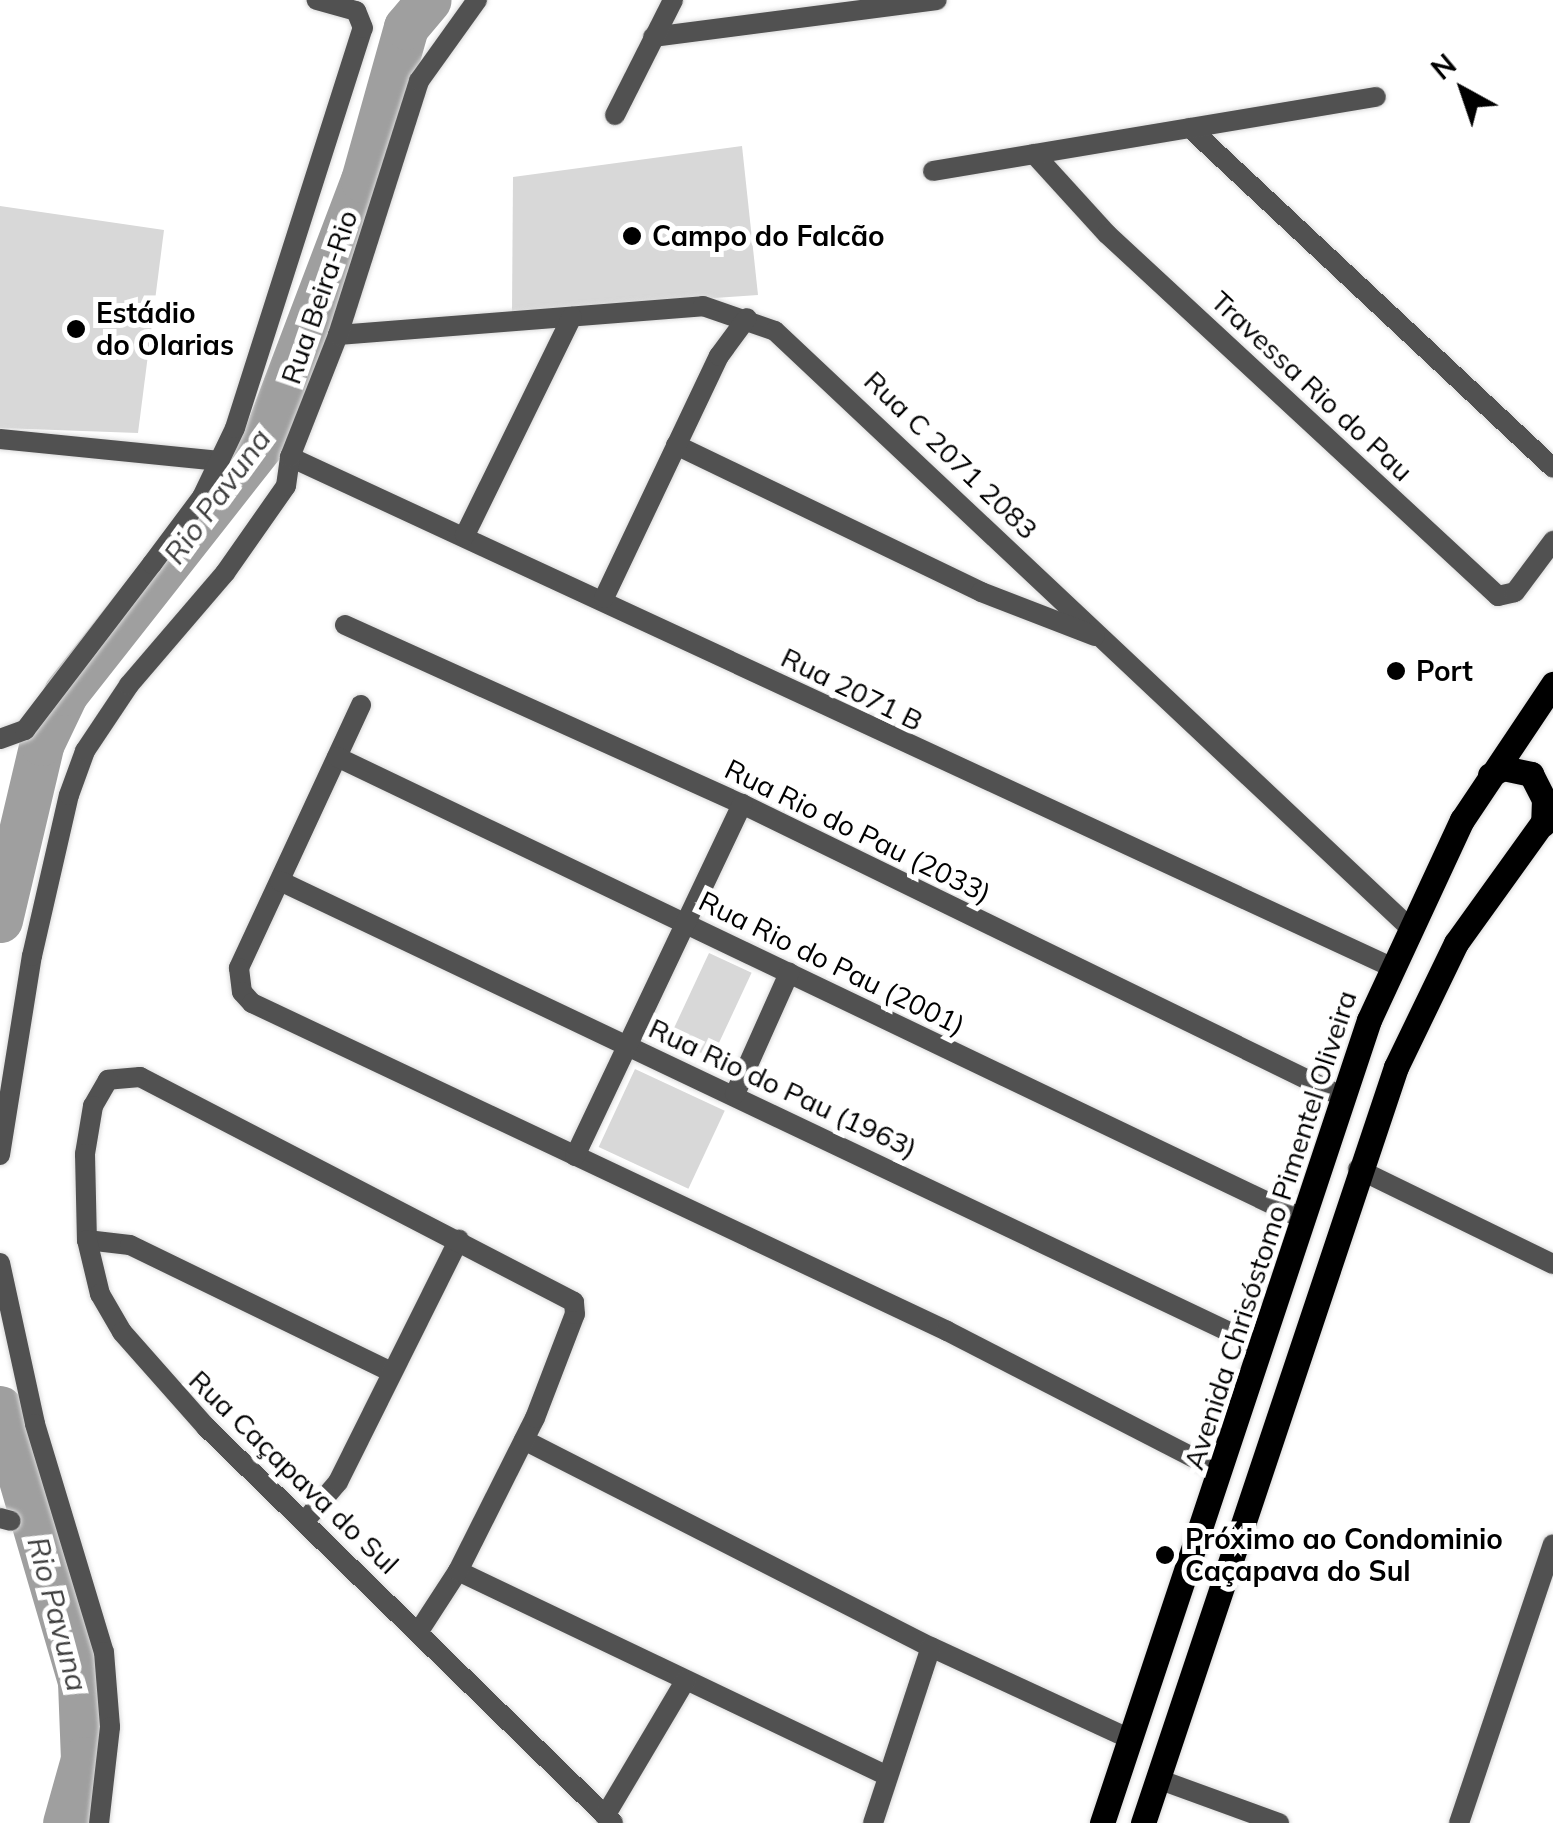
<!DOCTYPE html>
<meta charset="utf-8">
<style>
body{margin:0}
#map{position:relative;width:1553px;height:1823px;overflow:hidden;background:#fff;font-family:Mulish,sans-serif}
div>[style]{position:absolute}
.green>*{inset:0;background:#d8d8d8;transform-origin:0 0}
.river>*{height:45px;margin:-22.5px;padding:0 22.5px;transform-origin:22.5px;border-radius:22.5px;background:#9f9f9f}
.roads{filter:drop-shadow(0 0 2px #dbdbdb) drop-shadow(0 0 2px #dbdbdb)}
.minor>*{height:20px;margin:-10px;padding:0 10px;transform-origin:10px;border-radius:10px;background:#515151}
.tertiary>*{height:20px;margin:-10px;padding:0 10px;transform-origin:10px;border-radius:10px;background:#515151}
.primary>*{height:25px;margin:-12.5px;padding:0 12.5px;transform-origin:12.5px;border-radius:12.5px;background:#000}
.dots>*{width:28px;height:28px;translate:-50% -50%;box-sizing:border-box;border:5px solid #fff;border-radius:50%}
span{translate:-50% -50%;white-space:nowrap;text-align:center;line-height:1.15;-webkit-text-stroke:10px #fff;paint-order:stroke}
.poi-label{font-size:28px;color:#000;font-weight:700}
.left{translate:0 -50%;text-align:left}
.street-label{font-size:28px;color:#000}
.water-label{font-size:30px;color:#404040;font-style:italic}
.north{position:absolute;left:1413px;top:40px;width:100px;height:100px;-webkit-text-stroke:8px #fff;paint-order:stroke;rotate:320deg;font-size:28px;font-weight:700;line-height:40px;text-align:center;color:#000}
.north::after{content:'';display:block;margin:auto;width:35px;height:45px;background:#000;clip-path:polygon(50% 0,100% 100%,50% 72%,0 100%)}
</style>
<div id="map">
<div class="green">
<div style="clip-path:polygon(742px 146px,758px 295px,512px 312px,513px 177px)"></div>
<div style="clip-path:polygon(0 206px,164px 230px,138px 433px,0 428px)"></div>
<div style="left:709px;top:953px;width:47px;height:94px;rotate:25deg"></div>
<div style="left:635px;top:1069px;width:99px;height:86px;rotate:25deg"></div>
</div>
<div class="river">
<div style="left:0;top:920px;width:182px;rotate:-76.7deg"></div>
<div style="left:42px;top:743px;width:55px;rotate:-64.4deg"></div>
<div style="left:66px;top:693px;width:318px;rotate:-51.8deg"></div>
<div style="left:263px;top:443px;width:281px;rotate:-69.2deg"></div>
<div style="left:363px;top:180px;width:159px;rotate:-74.3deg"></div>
<div style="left:406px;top:27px;width:35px;rotate:-50deg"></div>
<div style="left:0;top:1408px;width:285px;rotate:73.7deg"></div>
<div style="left:80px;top:1682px;width:77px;rotate:87.8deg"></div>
<div style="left:83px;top:1759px;width:66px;rotate:105.7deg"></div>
</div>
<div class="roads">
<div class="minor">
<div style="left:653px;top:37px;width:286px;rotate:-7.4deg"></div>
<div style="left:615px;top:115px;width:129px;rotate:-63.2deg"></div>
<div style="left:1190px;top:128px;width:497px;rotate:43.1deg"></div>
<div style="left:1034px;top:154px;width:108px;rotate:47.6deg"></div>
<div style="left:1107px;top:234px;width:533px;rotate:42.79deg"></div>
<div style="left:1498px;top:596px;width:17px;rotate:-13deg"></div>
<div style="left:1515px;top:592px;width:64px;rotate:-53.3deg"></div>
<div style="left:933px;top:171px;width:449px;rotate:-9.5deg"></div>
<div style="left:338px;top:335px;width:366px;rotate:-4.5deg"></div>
<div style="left:703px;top:306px;width:76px;rotate:19.1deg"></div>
<div style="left:775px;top:331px;width:869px;rotate:43.23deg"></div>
<div style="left:0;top:439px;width:221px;rotate:5.7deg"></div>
<div style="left:676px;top:445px;width:339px;rotate:25.7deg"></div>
<div style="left:981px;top:592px;width:122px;rotate:21.1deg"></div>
<div style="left:290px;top:457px;width:1213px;rotate:24.85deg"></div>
<div style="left:465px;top:535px;width:243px;rotate:-63.9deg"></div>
<div style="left:604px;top:598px;width:268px;rotate:-64.6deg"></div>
<div style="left:719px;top:356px;width:47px;rotate:-53.6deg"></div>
<div style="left:345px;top:625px;width:435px;rotate:24.3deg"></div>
<div style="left:742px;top:804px;width:669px;rotate:25.99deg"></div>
<div style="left:361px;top:705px;width:290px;rotate:114.9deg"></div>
<div style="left:239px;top:968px;width:24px;rotate:83deg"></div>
<div style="left:242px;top:992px;width:15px;rotate:48deg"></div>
<div style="left:252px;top:1003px;width:769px;rotate:25.26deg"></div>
<div style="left:947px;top:1331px;width:308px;rotate:27.2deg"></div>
<div style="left:0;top:739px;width:27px;rotate:-20deg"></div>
<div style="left:25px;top:730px;width:209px;rotate:-52.6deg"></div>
<div style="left:152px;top:564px;width:84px;rotate:-53.3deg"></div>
<div style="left:202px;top:497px;width:76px;rotate:-64.4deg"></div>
<div style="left:235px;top:428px;width:420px;rotate:-72.3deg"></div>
<div style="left:363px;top:28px;width:18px;rotate:-112deg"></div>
<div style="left:356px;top:11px;width:41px;rotate:-164.2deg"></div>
<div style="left:337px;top:757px;width:1071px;rotate:25.56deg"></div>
<div style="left:280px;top:881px;width:1086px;rotate:25.41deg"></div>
<div style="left:735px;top:1094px;width:133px;rotate:-65.9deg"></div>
<div style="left:0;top:1155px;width:202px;rotate:-80.9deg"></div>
<div style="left:32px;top:956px;width:165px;rotate:-77.1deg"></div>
<div style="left:69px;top:795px;width:47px;rotate:-70deg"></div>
<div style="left:85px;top:751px;width:79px;rotate:-56.3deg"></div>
<div style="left:129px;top:685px;width:148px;rotate:-49.4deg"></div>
<div style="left:225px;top:573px;width:106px;rotate:-55deg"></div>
<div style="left:286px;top:486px;width:29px;rotate:-82deg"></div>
<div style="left:290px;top:457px;width:131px;rotate:-68.5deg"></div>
<div style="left:338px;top:335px;width:267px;rotate:-72.3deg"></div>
<div style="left:419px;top:81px;width:100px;rotate:-54.4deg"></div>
<div style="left:575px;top:1156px;width:390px;rotate:-64.6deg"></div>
<div style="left:87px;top:1240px;width:43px;rotate:6.6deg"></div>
<div style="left:130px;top:1245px;width:290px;rotate:25.9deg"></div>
<div style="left:0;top:1263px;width:165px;rotate:77.7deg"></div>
<div style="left:35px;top:1424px;width:238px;rotate:73.2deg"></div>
<div style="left:104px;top:1652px;width:75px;rotate:85.4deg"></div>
<div style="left:110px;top:1727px;width:97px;rotate:96.5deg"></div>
<div style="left:524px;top:1440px;width:457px;rotate:27deg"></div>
<div style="left:931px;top:1647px;width:221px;rotate:24.8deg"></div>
<div style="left:0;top:1518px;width:11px;rotate:15deg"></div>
<div style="left:304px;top:1522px;width:52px;rotate:-49.6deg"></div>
<div style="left:338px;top:1482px;width:271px;rotate:-63.5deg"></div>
<div style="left:458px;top:1571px;width:476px;rotate:25.5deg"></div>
<div style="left:419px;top:1631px;width:72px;rotate:-57deg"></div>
<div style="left:458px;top:1571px;width:171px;rotate:-63.3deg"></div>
<div style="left:535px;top:1418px;width:111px;rotate:-69deg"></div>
<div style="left:575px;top:1314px;width:12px;rotate:-95deg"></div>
<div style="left:574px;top:1302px;width:489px;rotate:-152.6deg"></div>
<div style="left:140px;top:1077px;width:32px;rotate:175deg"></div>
<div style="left:108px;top:1080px;width:30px;rotate:120deg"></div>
<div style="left:93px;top:1106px;width:49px;rotate:99.5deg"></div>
<div style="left:85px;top:1154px;width:86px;rotate:88.7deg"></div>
<div style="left:87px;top:1240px;width:56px;rotate:76.5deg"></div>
<div style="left:100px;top:1294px;width:44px;rotate:59.9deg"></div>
<div style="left:122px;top:1332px;width:127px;rotate:48.5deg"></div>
<div style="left:206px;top:1427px;width:568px;rotate:44.22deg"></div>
<div style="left:1158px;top:1779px;width:129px;rotate:20deg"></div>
<div style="left:605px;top:1816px;width:157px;rotate:-59.3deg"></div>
<div style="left:873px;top:1823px;width:185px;rotate:-71.8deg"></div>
<div style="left:1459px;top:1823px;width:294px;rotate:-71.4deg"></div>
</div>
<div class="tertiary">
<div style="left:1358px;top:1169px;width:217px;rotate:26deg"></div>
</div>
<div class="primary">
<div style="left:1490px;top:775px;width:15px;rotate:-28deg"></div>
<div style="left:1503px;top:768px;width:29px;rotate:12deg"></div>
<div style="left:1531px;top:774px;width:28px;rotate:63deg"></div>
<div style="left:1544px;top:799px;width:25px;rotate:92deg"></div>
<div style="left:1102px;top:1823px;width:846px;rotate:-71.61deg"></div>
<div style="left:1369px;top:1020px;width:221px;rotate:-65.1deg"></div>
<div style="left:1462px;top:820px;width:164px;rotate:-56.2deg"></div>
<div style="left:1143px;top:1823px;width:797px;rotate:-71.5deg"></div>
<div style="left:1396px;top:1067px;width:138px;rotate:-64.2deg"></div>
<div style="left:1456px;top:943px;width:166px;rotate:-54.3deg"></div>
</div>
</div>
<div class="dots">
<div style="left:632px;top:236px;background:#000"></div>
<div style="left:76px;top:329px;background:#000"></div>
<div style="left:1396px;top:671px;background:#000"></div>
<div style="left:1165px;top:1555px;background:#000"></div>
</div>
<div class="poi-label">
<span class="left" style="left:652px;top:236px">Campo do Falcão</span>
<span class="left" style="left:96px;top:329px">Estádio<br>do Olarias</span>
<span class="left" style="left:1416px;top:671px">Port</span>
<span class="left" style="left:1185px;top:1555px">Próximo ao Condominio<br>Caçapava do Sul</span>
</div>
<div class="street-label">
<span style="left:319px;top:297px;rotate:-71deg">Rua Beira-Rio</span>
<span style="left:1312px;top:386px;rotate:43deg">Travessa Rio do Pau</span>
<span style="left:951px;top:455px;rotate:44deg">Rua C 2071 2083</span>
<span style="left:852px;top:689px;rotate:26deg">Rua 2071 B</span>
<span style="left:858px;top:831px;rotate:26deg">Rua Rio do Pau (2033)</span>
<span style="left:832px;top:963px;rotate:26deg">Rua Rio do Pau (2001)</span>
<span style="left:783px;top:1088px;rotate:25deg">Rua Rio do Pau (1963)</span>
<span style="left:1270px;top:1230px;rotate:-72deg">Avenida Chrisóstomo Pimentel Oliveira</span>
<span style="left:294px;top:1472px;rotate:44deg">Rua Caçapava do Sul</span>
</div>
<div class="water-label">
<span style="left:217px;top:496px;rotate:-54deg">Rio Pavuna</span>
<span style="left:58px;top:1614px;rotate:75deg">Rio Pavuna</span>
</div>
<div class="north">N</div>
</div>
